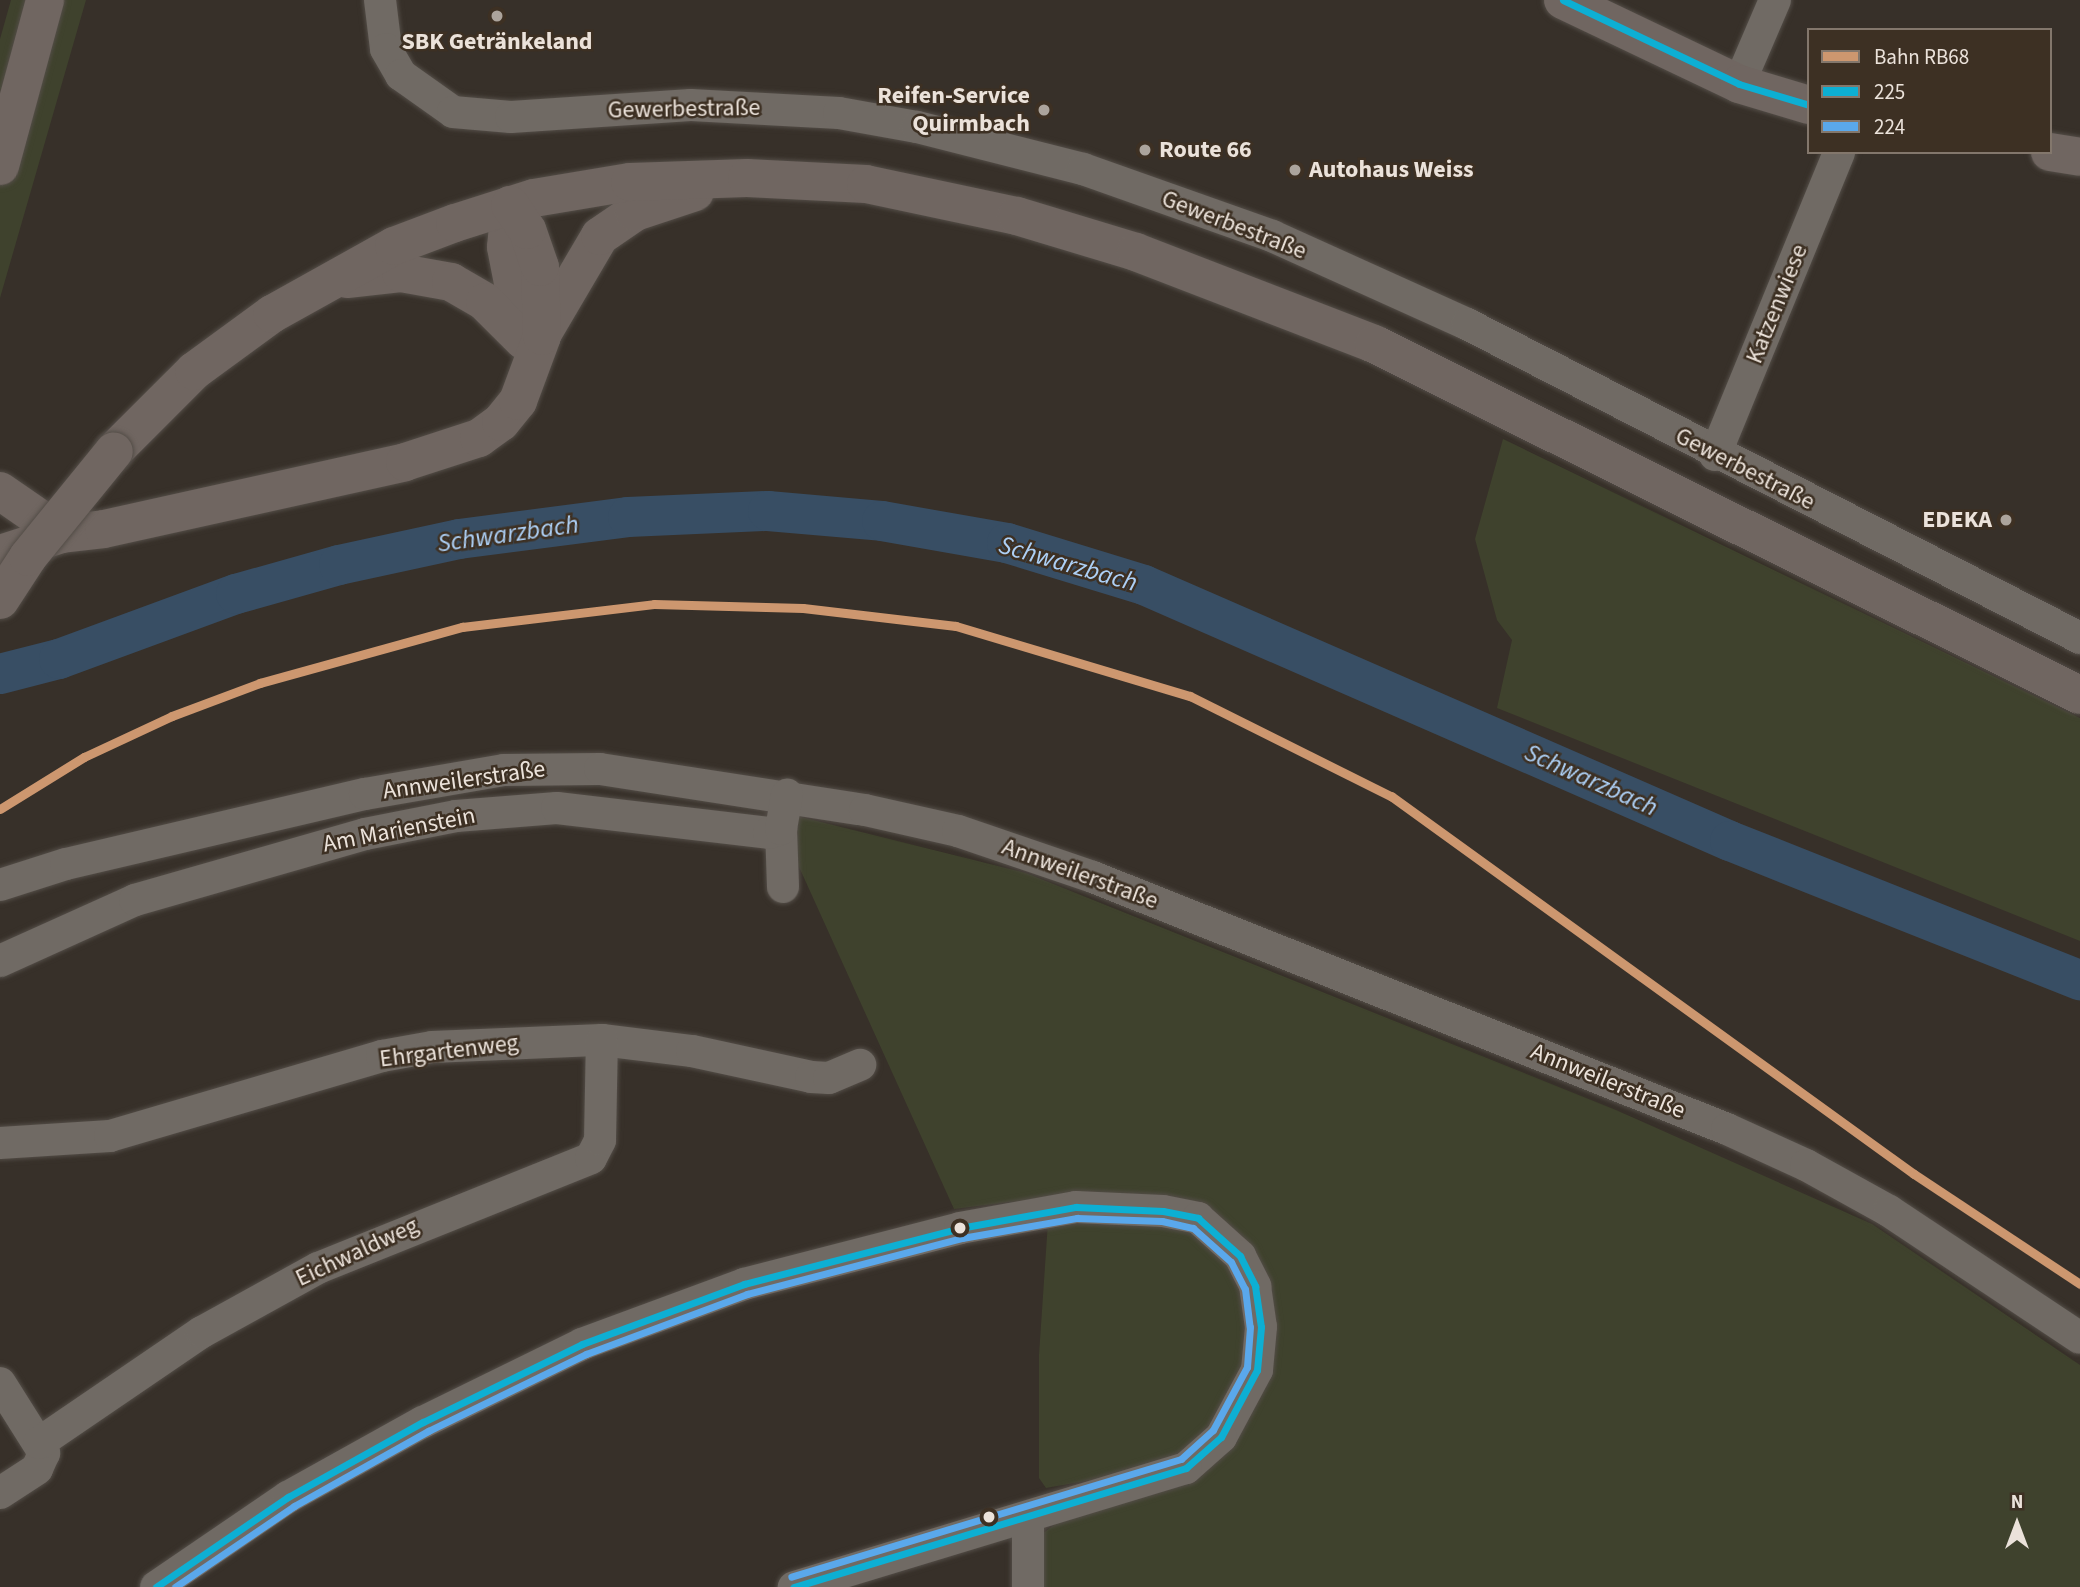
<!DOCTYPE html>
<meta charset="utf-8">
<style>
body{margin:0}
#map{position:relative;width:2080px;height:1587px;overflow:hidden;background:#373029;font-family:"Source Sans 3",sans-serif}
div>[style]{position:absolute}
.green>*{inset:0;background:#3f422d}
.river>*{height:40px;margin:-20px;padding:0 20px;transform-origin:20px;border-radius:20px;background:#384e64}
.roads{filter:drop-shadow(0 0 2px #534d47) drop-shadow(0 0 2px #534d47)}
.minor>*{height:32px;margin:-16px;padding:0 16px;transform-origin:16px;border-radius:16px;background:#706a64}
.major>*{height:38px;margin:-19px;padding:0 19px;transform-origin:19px;border-radius:19px;background:#706661}
.bridges{filter:drop-shadow(0 0 2px #534d47) drop-shadow(0 0 2px #534d47)}
.major-bridge>*{height:38px;margin:-19px;padding:0 19px;transform-origin:19px;border-radius:19px;background:#706661}
.bus-1>*{height:7px;margin:-3.5px;padding:0 3.5px;transform-origin:3.5px;border-radius:3.5px;background:#0dafd3}
.bus-2>*{height:7px;margin:-3.5px;padding:0 3.5px;transform-origin:3.5px;border-radius:3.5px;background:#5aa8eb}
.rail-1>*{height:9px;margin:-4.5px;padding:0 4.5px;transform-origin:4.5px;border-radius:4.5px;background:#cd976f}
.dots>*{width:19px;height:19px;translate:-50% -50%;box-sizing:border-box;border:4px solid #3d3023;border-radius:50%}
span{translate:-50% -50%;white-space:nowrap;text-align:center;line-height:1.15;-webkit-text-stroke:5px #3d3023;paint-order:stroke}
.poi-label{font-size:24px;color:#ebe2da;font-weight:700}
.right{translate:-100% -50%;text-align:right}
.left{translate:0 -50%;text-align:left}
.street-label{font-size:24px;color:#ebe2da}
.water-label{font-size:26px;color:#add0f6;font-style:italic}
.legend{position:absolute;left:1807px;top:28px;width:245px;height:126px;box-sizing:border-box;background:#3d3023;border:2px solid #83776c;margin:0;padding:9px 12px;list-style:none;font-size:21px;color:#ebe2da}
.legend li{display:flex;align-items:center;gap:14px;height:35px}
.legend b{width:35px;border:2px solid #83776c}
.north{position:absolute;left:1982px;top:1489px;width:70px;height:70px;-webkit-text-stroke:5px #3d3023;paint-order:stroke;rotate:0deg;font-size:19px;font-weight:700;line-height:28px;text-align:center;color:#ebe2da}
.north::after{content:'';display:block;margin:auto;width:24px;height:32px;background:#ebe2da;clip-path:polygon(50% 0,100% 100%,50% 72%,0 100%)}
</style>
<div id="map">
<div class="green">
<div style="clip-path:polygon(11px 0,86px 0,0 298px,0 39px)"></div>
<div style="clip-path:polygon(1503px 439px,2080px 718px,2080px 941px,1497px 708px,1512px 640px,1497px 620px,1475px 539px)"></div>
<div style="clip-path:polygon(797px 816px,1026px 873px,1616px 1110px,1872px 1224px,2080px 1365px,2080px 1587px,1043px 1587px,1038px 1537px,1120px 1475px,1046px 1488px,1039px 1478px,1039px 1355px,1049px 1207px,1042px 1198px,954px 1209px,795px 858px)"></div>
</div>
<div class="river">
<div style="left:0;top:674px;width:61px;rotate:-14.3deg"></div>
<div style="left:59px;top:659px;width:189px;rotate:-20.2deg"></div>
<div style="left:236px;top:594px;width:107px;rotate:-15.7deg"></div>
<div style="left:339px;top:565px;width:123px;rotate:-12.2deg"></div>
<div style="left:459px;top:539px;width:170px;rotate:-7.4deg"></div>
<div style="left:628px;top:517px;width:140px;rotate:-2.5deg"></div>
<div style="left:768px;top:511px;width:114px;rotate:5deg"></div>
<div style="left:882px;top:521px;width:127px;rotate:10deg"></div>
<div style="left:1007px;top:543px;width:143px;rotate:17deg"></div>
<div style="left:1144px;top:585px;width:639px;rotate:23.6deg"></div>
<div style="left:1730px;top:841px;width:377px;rotate:21.7deg"></div>
</div>
<div class="roads">
<div class="minor">
<div style="left:380px;top:0;width:49px;rotate:83deg"></div>
<div style="left:386px;top:49px;width:30px;rotate:60deg"></div>
<div style="left:401px;top:75px;width:64px;rotate:35.4deg"></div>
<div style="left:453px;top:112px;width:58px;rotate:4.9deg"></div>
<div style="left:511px;top:117px;width:180px;rotate:-3.8deg"></div>
<div style="left:691px;top:105px;width:148px;rotate:3.1deg"></div>
<div style="left:839px;top:113px;width:79px;rotate:10.2deg"></div>
<div style="left:917px;top:127px;width:171px;rotate:14.2deg"></div>
<div style="left:1083px;top:169px;width:201px;rotate:19.5deg"></div>
<div style="left:1272px;top:236px;width:214px;rotate:24.3deg"></div>
<div style="left:1467px;top:324px;width:689px;rotate:27.12deg"></div>
<div style="left:1739px;top:84px;width:91px;rotate:-66.8deg"></div>
<div style="left:1715px;top:455px;width:327px;rotate:-67.7deg"></div>
<div style="left:781px;top:829px;width:58px;rotate:88deg"></div>
<div style="left:0;top:885px;width:69px;rotate:-17.7deg"></div>
<div style="left:66px;top:864px;width:307px;rotate:-13.2deg"></div>
<div style="left:365px;top:794px;width:141px;rotate:-9.8deg"></div>
<div style="left:504px;top:770px;width:96px;rotate:-0.6deg"></div>
<div style="left:600px;top:769px;width:268px;rotate:8.8deg"></div>
<div style="left:865px;top:810px;width:95px;rotate:12.7deg"></div>
<div style="left:958px;top:831px;width:143px;rotate:18.8deg"></div>
<div style="left:1093px;top:877px;width:682px;rotate:21.68deg"></div>
<div style="left:1727px;top:1129px;width:87px;rotate:24.5deg"></div>
<div style="left:1806px;top:1165px;width:95px;rotate:29deg"></div>
<div style="left:1889px;top:1211px;width:229px;rotate:33.6deg"></div>
<div style="left:0;top:961px;width:148px;rotate:-24.3deg"></div>
<div style="left:135px;top:900px;width:239px;rotate:-16deg"></div>
<div style="left:365px;top:834px;width:93px;rotate:-11.2deg"></div>
<div style="left:456px;top:816px;width:101px;rotate:-4.5deg"></div>
<div style="left:557px;top:808px;width:213px;rotate:6.7deg"></div>
<div style="left:769px;top:833px;width:13px;rotate:-18deg"></div>
<div style="left:781px;top:829px;width:35px;rotate:-80deg"></div>
<div style="left:0;top:1143px;width:110px;rotate:-3.6deg"></div>
<div style="left:110px;top:1136px;width:284px;rotate:-16.4deg"></div>
<div style="left:382px;top:1056px;width:51px;rotate:-10.2deg"></div>
<div style="left:432px;top:1047px;width:170px;rotate:-2.4deg"></div>
<div style="left:602px;top:1040px;width:91px;rotate:7deg"></div>
<div style="left:692px;top:1051px;width:122px;rotate:12.3deg"></div>
<div style="left:811px;top:1077px;width:18px;rotate:3deg"></div>
<div style="left:829px;top:1078px;width:34px;rotate:-23deg"></div>
<div style="left:0;top:1383px;width:83px;rotate:57.8deg"></div>
<div style="left:44px;top:1453px;width:17px;rotate:114deg"></div>
<div style="left:37px;top:1469px;width:44px;rotate:147deg"></div>
<div style="left:39px;top:1443px;width:197px;rotate:-34.3deg"></div>
<div style="left:202px;top:1332px;width:132px;rotate:-28.9deg"></div>
<div style="left:318px;top:1268px;width:294px;rotate:-21.9deg"></div>
<div style="left:591px;top:1158px;width:20px;rotate:-63deg"></div>
<div style="left:600px;top:1140px;width:100px;rotate:-88.9deg"></div>
<div style="left:156px;top:1587px;width:160px;rotate:-34.3deg"></div>
<div style="left:288px;top:1497px;width:154px;rotate:-29.1deg"></div>
<div style="left:423px;top:1422px;width:177px;rotate:-26.1deg"></div>
<div style="left:582px;top:1344px;width:173px;rotate:-20.3deg"></div>
<div style="left:744px;top:1284px;width:223px;rotate:-14.5deg"></div>
<div style="left:960px;top:1228px;width:118px;rotate:-10.3deg"></div>
<div style="left:1076px;top:1207px;width:87px;rotate:2.6deg"></div>
<div style="left:1163px;top:1211px;width:36px;rotate:11deg"></div>
<div style="left:1198px;top:1218px;width:57px;rotate:42.1deg"></div>
<div style="left:1240px;top:1256px;width:34px;rotate:63deg"></div>
<div style="left:1255px;top:1286px;width:41px;rotate:81.7deg"></div>
<div style="left:1261px;top:1327px;width:43px;rotate:95.3deg"></div>
<div style="left:1257px;top:1370px;width:76px;rotate:118.2deg"></div>
<div style="left:1221px;top:1437px;width:47px;rotate:138.5deg"></div>
<div style="left:1186px;top:1468px;width:410px;rotate:163.1deg"></div>
<div style="left:1028px;top:1587px;width:70px;rotate:-90deg"></div>
</div>
<div class="major">
<div style="left:1563px;top:0;width:195px;rotate:25.5deg"></div>
<div style="left:1739px;top:84px;width:73px;rotate:16.7deg"></div>
<div style="left:2050px;top:152px;width:30px;rotate:9deg"></div>
<div style="left:0;top:166px;width:172px;rotate:-74.8deg"></div>
<div style="left:510px;top:205px;width:42px;rotate:95.4deg"></div>
<div style="left:506px;top:247px;width:95px;rotate:79deg"></div>
<div style="left:347px;top:279px;width:54px;rotate:-6.3deg"></div>
<div style="left:401px;top:273px;width:51px;rotate:10.2deg"></div>
<div style="left:451px;top:282px;width:39px;rotate:30deg"></div>
<div style="left:485px;top:302px;width:54px;rotate:45deg"></div>
<div style="left:544px;top:331px;width:110px;rotate:-59.5deg"></div>
<div style="left:600px;top:236px;width:42px;rotate:-34.4deg"></div>
<div style="left:635px;top:212px;width:63px;rotate:-18.4deg"></div>
<div style="left:114px;top:451px;width:113px;rotate:-45deg"></div>
<div style="left:194px;top:371px;width:97px;rotate:-36.2deg"></div>
<div style="left:272px;top:314px;width:140px;rotate:-29.1deg"></div>
<div style="left:394px;top:246px;width:65px;rotate:-20.7deg"></div>
<div style="left:455px;top:223px;width:83px;rotate:-17.6deg"></div>
<div style="left:534px;top:198px;width:97px;rotate:-9.5deg"></div>
<div style="left:630px;top:182px;width:117px;rotate:-2deg"></div>
<div style="left:747px;top:178px;width:119px;rotate:2.9deg"></div>
<div style="left:866px;top:184px;width:154px;rotate:12deg"></div>
<div style="left:1017px;top:216px;width:124px;rotate:16.8deg"></div>
<div style="left:1136px;top:252px;width:255px;rotate:21.1deg"></div>
<div style="left:1374px;top:344px;width:788px;rotate:26.44deg"></div>
<div style="left:0;top:491px;width:75px;rotate:34.7deg"></div>
<div style="left:0;top:554px;width:65px;rotate:-17.9deg"></div>
<div style="left:62px;top:534px;width:42px;rotate:-6.8deg"></div>
<div style="left:104px;top:529px;width:308px;rotate:-12.5deg"></div>
<div style="left:405px;top:462px;width:78px;rotate:-18deg"></div>
<div style="left:479px;top:438px;width:27px;rotate:-36deg"></div>
<div style="left:501px;top:422px;width:27px;rotate:-51deg"></div>
<div style="left:518px;top:401px;width:69px;rotate:-69.7deg"></div>
<div style="left:542px;top:336px;width:69px;rotate:-91.7deg"></div>
<div style="left:540px;top:267px;width:39px;rotate:-109deg"></div>
<div style="left:527px;top:230px;width:30px;rotate:-124deg"></div>
</div>
</div>
<div class="bridges">
<div class="major-bridge">
<div style="left:0;top:600px;width:51px;rotate:-56.9deg"></div>
<div style="left:28px;top:557px;width:136px;rotate:-50.9deg"></div>
</div>
</div>
<div class="bus-1">
<div style="left:1563px;top:0;width:195px;rotate:25.5deg"></div>
<div style="left:1739px;top:84px;width:73px;rotate:16.7deg"></div>
<div style="left:156px;top:1587px;width:160px;rotate:-34.3deg"></div>
<div style="left:288px;top:1497px;width:154px;rotate:-29.1deg"></div>
<div style="left:423px;top:1422px;width:177px;rotate:-26.1deg"></div>
<div style="left:582px;top:1344px;width:173px;rotate:-20.3deg"></div>
<div style="left:744px;top:1284px;width:223px;rotate:-14.5deg"></div>
<div style="left:960px;top:1228px;width:118px;rotate:-10.3deg"></div>
<div style="left:1076px;top:1207px;width:87px;rotate:2.6deg"></div>
<div style="left:1163px;top:1211px;width:36px;rotate:11deg"></div>
<div style="left:1198px;top:1218px;width:57px;rotate:42.1deg"></div>
<div style="left:1240px;top:1256px;width:34px;rotate:63deg"></div>
<div style="left:1255px;top:1286px;width:41px;rotate:81.7deg"></div>
<div style="left:1261px;top:1327px;width:43px;rotate:95.3deg"></div>
<div style="left:1257px;top:1370px;width:76px;rotate:118.2deg"></div>
<div style="left:1221px;top:1437px;width:47px;rotate:138.5deg"></div>
<div style="left:1186px;top:1468px;width:410px;rotate:163.1deg"></div>
</div>
<div class="bus-2">
<div style="left:175px;top:1587px;width:144px;rotate:-34.2deg"></div>
<div style="left:294px;top:1506px;width:154px;rotate:-29.2deg"></div>
<div style="left:428px;top:1431px;width:176px;rotate:-26deg"></div>
<div style="left:586px;top:1354px;width:172px;rotate:-20.4deg"></div>
<div style="left:747px;top:1294px;width:222px;rotate:-14.6deg"></div>
<div style="left:962px;top:1238px;width:117px;rotate:-9.9deg"></div>
<div style="left:1077px;top:1218px;width:85px;rotate:2deg"></div>
<div style="left:1162px;top:1221px;width:32px;rotate:13deg"></div>
<div style="left:1193px;top:1228px;width:51px;rotate:41.8deg"></div>
<div style="left:1231px;top:1262px;width:30px;rotate:63deg"></div>
<div style="left:1245px;top:1289px;width:38px;rotate:83deg"></div>
<div style="left:1250px;top:1327px;width:40px;rotate:94.3deg"></div>
<div style="left:1247px;top:1367px;width:72px;rotate:118.4deg"></div>
<div style="left:1213px;top:1430px;width:43px;rotate:137.8deg"></div>
<div style="left:1181px;top:1459px;width:407px;rotate:163.2deg"></div>
</div>
<div class="rail-1">
<div style="left:0;top:809px;width:99px;rotate:-31.8deg"></div>
<div style="left:84px;top:757px;width:97px;rotate:-25deg"></div>
<div style="left:172px;top:716px;width:94px;rotate:-20.6deg"></div>
<div style="left:260px;top:683px;width:210px;rotate:-15.5deg"></div>
<div style="left:462px;top:627px;width:193px;rotate:-6.8deg"></div>
<div style="left:654px;top:604px;width:149px;rotate:1.5deg"></div>
<div style="left:803px;top:608px;width:154px;rotate:6.7deg"></div>
<div style="left:956px;top:626px;width:244px;rotate:16.7deg"></div>
<div style="left:1190px;top:696px;width:225px;rotate:26.5deg"></div>
<div style="left:1391px;top:796px;width:645px;rotate:35.86deg"></div>
<div style="left:1914px;top:1174px;width:199px;rotate:33.5deg"></div>
</div>
<div class="dots">
<div style="left:497px;top:16px;background:#aca49c"></div>
<div style="left:1044px;top:110px;background:#aca49c"></div>
<div style="left:1145px;top:150px;background:#aca49c"></div>
<div style="left:1295px;top:170px;background:#aca49c"></div>
<div style="left:2006px;top:520px;background:#aca49c"></div>
<div style="left:960px;top:1228px;background:#ebe2da"></div>
<div style="left:989px;top:1517px;background:#ebe2da"></div>
</div>
<div class="poi-label">
<span style="left:497px;top:42px">SBK Getränkeland</span>
<span class="right" style="left:1030px;top:110px">Reifen-Service<br>Quirmbach</span>
<span class="left" style="left:1159px;top:150px">Route 66</span>
<span class="left" style="left:1309px;top:170px">Autohaus Weiss</span>
<span class="right" style="left:1992px;top:520px">EDEKA</span>
</div>
<div class="street-label">
<span style="left:684px;top:109px;rotate:-1deg">Gewerbestraße</span>
<span style="left:1234px;top:225px;rotate:21deg">Gewerbestraße</span>
<span style="left:1777px;top:304px;rotate:-68deg">Katzenwiese</span>
<span style="left:1745px;top:469px;rotate:27deg">Gewerbestraße</span>
<span style="left:464px;top:780px;rotate:-8deg">Annweilerstraße</span>
<span style="left:399px;top:830px;rotate:-11deg">Am Marienstein</span>
<span style="left:1080px;top:874px;rotate:20deg">Annweilerstraße</span>
<span style="left:449px;top:1051px;rotate:-7deg">Ehrgartenweg</span>
<span style="left:1608px;top:1081px;rotate:22deg">Annweilerstraße</span>
<span style="left:357px;top:1252px;rotate:-25deg">Eichwaldweg</span>
</div>
<div class="water-label">
<span style="left:508px;top:534px;rotate:-8deg">Schwarzbach</span>
<span style="left:1068px;top:564px;rotate:16deg">Schwarzbach</span>
<span style="left:1591px;top:780px;rotate:24deg">Schwarzbach</span>
</div>
<ul class="legend">
<li><b style="height:9px;background:#cd976f"></b>Bahn RB68</li>
<li><b style="height:9px;background:#0dafd3"></b>225</li>
<li><b style="height:9px;background:#5aa8eb"></b>224</li>
</ul>
<div class="north">N</div>
</div>
